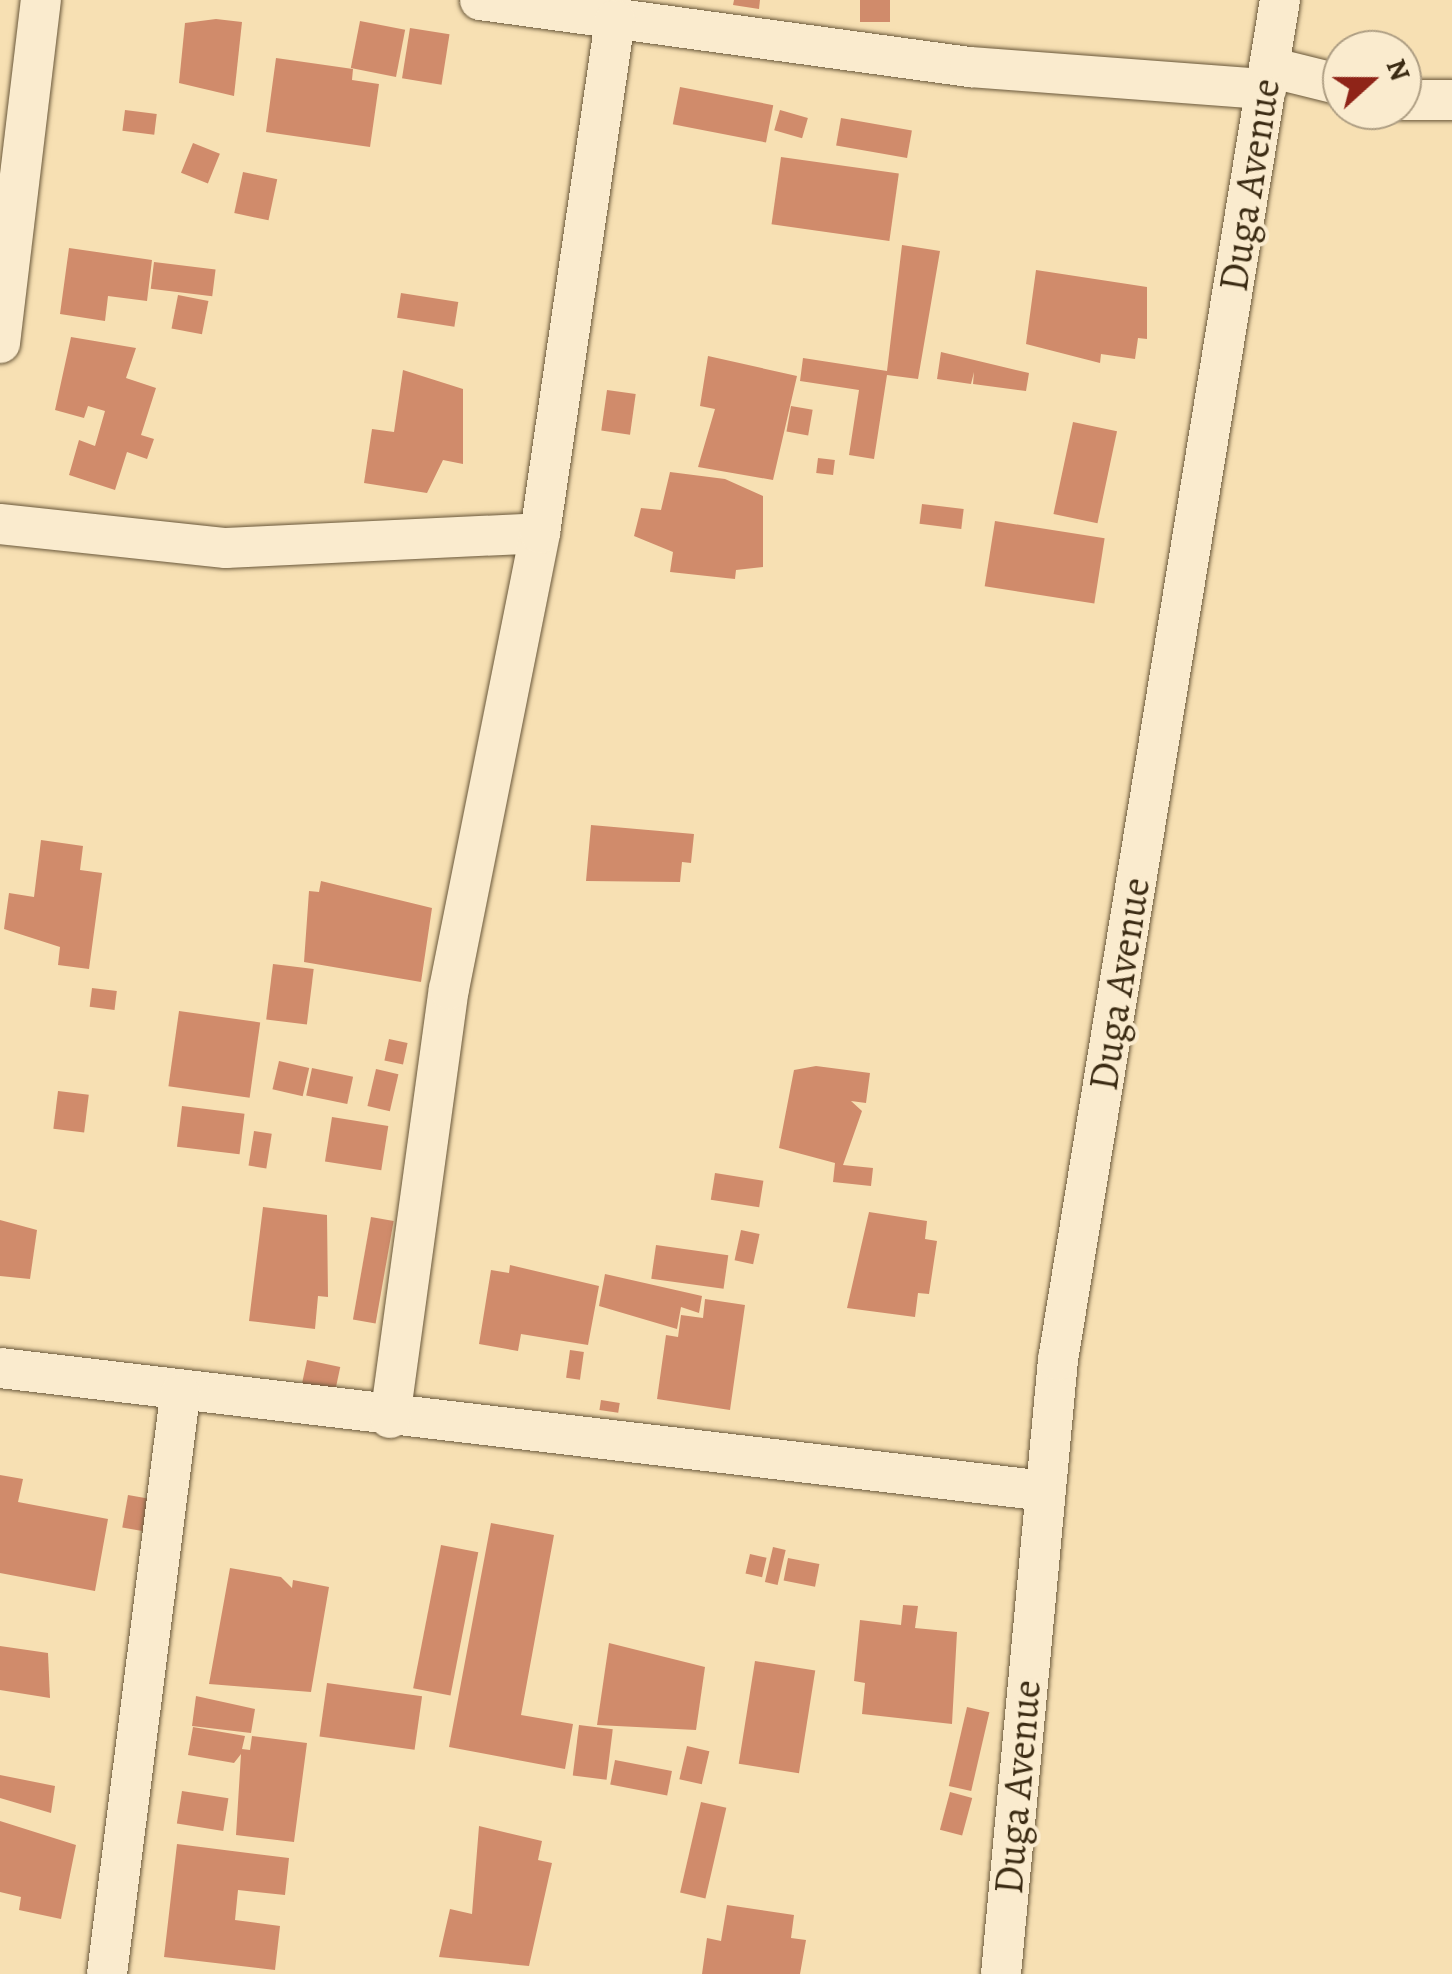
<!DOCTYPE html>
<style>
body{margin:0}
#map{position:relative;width:1452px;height:1974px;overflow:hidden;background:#f7e0b3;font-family:Alegreya,serif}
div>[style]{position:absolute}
.building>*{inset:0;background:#d08b6b;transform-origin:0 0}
.roads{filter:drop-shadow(0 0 2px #6a583b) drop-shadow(0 0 2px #6a583b)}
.street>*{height:40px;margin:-20px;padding:0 20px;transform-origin:20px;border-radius:20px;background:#faebce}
span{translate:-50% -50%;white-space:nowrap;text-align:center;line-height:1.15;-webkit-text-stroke:8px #faebce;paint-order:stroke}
.street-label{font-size:40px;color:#3b2b13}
.north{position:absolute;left:1322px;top:30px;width:100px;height:100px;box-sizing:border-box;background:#faebce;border:2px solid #ae9e83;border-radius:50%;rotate:69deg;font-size:28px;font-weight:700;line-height:40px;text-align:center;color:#3b2b13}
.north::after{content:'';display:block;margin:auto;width:35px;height:45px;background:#8f2418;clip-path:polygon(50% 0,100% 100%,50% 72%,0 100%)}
</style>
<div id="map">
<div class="building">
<div style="clip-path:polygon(734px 0,760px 0,759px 9px,733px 5px)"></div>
<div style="left:860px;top:0;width:30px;height:22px"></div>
<div style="clip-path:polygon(216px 19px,242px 22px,234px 96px,179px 83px,185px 23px)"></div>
<div style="left:360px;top:21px;width:46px;height:48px;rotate:11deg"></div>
<div style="left:410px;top:28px;width:40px;height:51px;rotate:9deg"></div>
<div style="clip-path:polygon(276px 58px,353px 69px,352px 80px,379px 84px,370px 147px,266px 132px)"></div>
<div style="left:680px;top:87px;width:95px;height:38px;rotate:11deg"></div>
<div style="left:125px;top:110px;width:32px;height:21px;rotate:7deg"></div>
<div style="left:780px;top:110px;width:29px;height:21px;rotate:16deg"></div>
<div style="left:841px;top:118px;width:72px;height:28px;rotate:10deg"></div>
<div style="left:193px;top:143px;width:29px;height:32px;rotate:22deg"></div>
<div style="left:781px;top:157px;width:119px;height:68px;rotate:8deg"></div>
<div style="left:243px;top:172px;width:35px;height:42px;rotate:12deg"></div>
<div style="clip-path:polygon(902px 245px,940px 251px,918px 379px,887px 375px,874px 459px,849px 455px,859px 390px,800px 381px,803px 358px,887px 371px)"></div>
<div style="clip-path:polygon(69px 248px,152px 260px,147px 301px,108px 296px,105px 321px,60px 314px)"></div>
<div style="left:154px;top:262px;width:62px;height:27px;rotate:7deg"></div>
<div style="clip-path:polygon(1036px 270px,1147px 287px,1147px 339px,1138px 338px,1135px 359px,1101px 354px,1100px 363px,1026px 344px)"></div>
<div style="left:401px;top:293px;width:58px;height:25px;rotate:9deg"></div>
<div style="left:178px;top:295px;width:31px;height:34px;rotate:11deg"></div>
<div style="clip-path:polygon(71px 337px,136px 348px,126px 378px,156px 388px,141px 435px,154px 439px,147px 459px,127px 452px,115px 490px,69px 475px,79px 440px,95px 446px,105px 411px,88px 406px,84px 418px,55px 410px)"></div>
<div style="clip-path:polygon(941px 352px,1029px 373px,1026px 391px,973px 384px,974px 372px,971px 384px,937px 379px)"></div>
<div style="clip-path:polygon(708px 356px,797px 376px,773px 480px,698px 467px,715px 409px,700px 406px)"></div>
<div style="clip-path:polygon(403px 370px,463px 389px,463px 464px,443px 460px,427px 493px,364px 483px,372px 429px,394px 432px)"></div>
<div style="left:607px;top:390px;width:29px;height:41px;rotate:8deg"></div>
<div style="left:791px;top:406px;width:22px;height:26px;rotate:10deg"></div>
<div style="left:1073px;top:422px;width:45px;height:94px;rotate:12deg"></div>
<div style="left:818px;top:458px;width:17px;height:15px;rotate:7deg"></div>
<div style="clip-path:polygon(670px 472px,725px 479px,763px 496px,763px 567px,736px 570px,735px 579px,670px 572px,673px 552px,634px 536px,641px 508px,661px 510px)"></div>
<div style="left:922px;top:504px;width:42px;height:20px;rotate:7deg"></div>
<div style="left:995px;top:521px;width:111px;height:66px;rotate:9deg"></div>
<div style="clip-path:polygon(591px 825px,694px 834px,691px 863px,682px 862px,680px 882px,586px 881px)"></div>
<div style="clip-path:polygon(41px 840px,83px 846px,80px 870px,102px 873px,89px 969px,58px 965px,60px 947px,4px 929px,9px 893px,34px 897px)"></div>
<div style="clip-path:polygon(321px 881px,432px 908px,421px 982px,304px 962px,309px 891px,319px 892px)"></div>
<div style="left:273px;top:964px;width:41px;height:56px;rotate:7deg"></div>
<div style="left:92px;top:988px;width:25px;height:19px;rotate:7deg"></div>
<div style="left:179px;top:1011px;width:82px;height:76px;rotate:8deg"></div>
<div style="left:389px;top:1039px;width:19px;height:22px;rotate:12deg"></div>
<div style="left:279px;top:1061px;width:31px;height:29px;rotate:13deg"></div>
<div style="clip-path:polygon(816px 1066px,870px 1073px,866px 1103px,851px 1101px,862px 1111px,843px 1165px,873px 1168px,871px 1186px,833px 1182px,835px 1163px,779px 1148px,794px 1070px)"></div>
<div style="left:312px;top:1068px;width:42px;height:28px;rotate:12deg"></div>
<div style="left:376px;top:1069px;width:23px;height:38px;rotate:13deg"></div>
<div style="left:58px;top:1091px;width:31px;height:38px;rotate:7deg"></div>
<div style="left:182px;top:1106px;width:63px;height:41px;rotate:7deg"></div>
<div style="left:332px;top:1117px;width:57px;height:45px;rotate:9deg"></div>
<div style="left:254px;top:1131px;width:18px;height:35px;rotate:9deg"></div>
<div style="left:715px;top:1173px;width:49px;height:27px;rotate:9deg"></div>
<div style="clip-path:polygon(263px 1207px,327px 1215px,328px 1297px,318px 1296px,315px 1329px,249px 1321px)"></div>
<div style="clip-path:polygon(869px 1212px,927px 1221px,925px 1239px,937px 1241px,929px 1294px,918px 1293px,915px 1317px,847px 1308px)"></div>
<div style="left:371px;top:1217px;width:23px;height:104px;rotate:10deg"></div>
<div style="clip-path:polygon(0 1220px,37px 1230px,30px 1279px,0 1276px)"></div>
<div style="left:741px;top:1230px;width:19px;height:31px;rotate:12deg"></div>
<div style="left:656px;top:1245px;width:73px;height:34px;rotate:8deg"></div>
<div style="clip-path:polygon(510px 1265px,599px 1286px,588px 1345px,521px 1334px,518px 1351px,479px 1344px,491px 1270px,509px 1273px)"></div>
<div style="clip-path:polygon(605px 1274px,702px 1296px,699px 1313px,681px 1307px,677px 1329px,599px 1306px)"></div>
<div style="clip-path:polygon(705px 1299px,745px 1305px,730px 1410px,657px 1399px,666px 1335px,678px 1337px,681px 1315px,703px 1318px)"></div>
<div style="left:570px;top:1350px;width:14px;height:28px;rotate:8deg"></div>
<div style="left:307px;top:1360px;width:34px;height:27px;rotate:12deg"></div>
<div style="left:601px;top:1400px;width:19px;height:10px;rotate:9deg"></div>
<div style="clip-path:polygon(0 1475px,23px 1479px,18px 1502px,108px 1519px,95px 1591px,0 1573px)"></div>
<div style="left:128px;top:1495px;width:29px;height:33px;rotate:10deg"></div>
<div style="clip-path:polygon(491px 1523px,554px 1535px,521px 1715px,573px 1724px,565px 1769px,449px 1747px)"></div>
<div style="left:441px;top:1545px;width:38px;height:146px;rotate:11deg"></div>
<div style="left:773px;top:1547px;width:13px;height:36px;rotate:13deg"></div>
<div style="left:750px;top:1554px;width:17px;height:20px;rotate:13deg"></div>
<div style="left:788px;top:1558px;width:32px;height:23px;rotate:11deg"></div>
<div style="clip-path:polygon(230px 1568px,281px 1577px,292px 1588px,293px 1580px,329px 1587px,311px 1692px,209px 1684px)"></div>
<div style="clip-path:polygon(903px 1605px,918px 1606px,915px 1628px,957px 1632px,952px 1724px,862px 1714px,865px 1683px,854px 1681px,860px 1620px,901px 1625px)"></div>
<div style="clip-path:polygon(609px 1643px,705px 1667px,696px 1730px,597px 1725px)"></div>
<div style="clip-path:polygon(0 1646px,48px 1653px,50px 1698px,0 1690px)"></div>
<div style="left:755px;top:1661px;width:61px;height:104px;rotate:9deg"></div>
<div style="left:327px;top:1683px;width:96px;height:54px;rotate:8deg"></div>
<div style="clip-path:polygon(196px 1696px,255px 1709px,251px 1733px,192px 1726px)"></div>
<div style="left:967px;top:1707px;width:23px;height:81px;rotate:13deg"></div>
<div style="left:579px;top:1725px;width:34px;height:51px;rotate:7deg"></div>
<div style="clip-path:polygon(193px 1727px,245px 1736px,242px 1749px,250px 1750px,252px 1736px,307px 1743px,294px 1842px,236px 1835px,241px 1754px,234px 1763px,188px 1755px)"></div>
<div style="left:687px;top:1746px;width:23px;height:34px;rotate:13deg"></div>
<div style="left:615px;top:1760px;width:58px;height:25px;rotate:11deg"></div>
<div style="clip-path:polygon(0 1775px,55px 1786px,51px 1813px,0 1798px)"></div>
<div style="left:182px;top:1791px;width:47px;height:33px;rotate:9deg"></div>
<div style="left:950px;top:1792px;width:23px;height:39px;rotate:15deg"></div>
<div style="left:701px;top:1802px;width:26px;height:93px;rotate:13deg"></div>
<div style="clip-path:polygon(0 1821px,76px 1845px,61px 1919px,19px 1910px,21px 1897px,0 1892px)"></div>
<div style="clip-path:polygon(479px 1826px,542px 1841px,538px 1860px,552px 1863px,529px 1966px,439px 1957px,450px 1909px,472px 1914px)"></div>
<div style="clip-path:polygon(177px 1844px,289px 1858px,285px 1895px,238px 1890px,235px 1920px,280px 1926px,275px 1970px,164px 1957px)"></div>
<div style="clip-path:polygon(727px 1905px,794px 1915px,791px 1938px,806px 1940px,800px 1974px,702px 1974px,707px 1938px,721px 1941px)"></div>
</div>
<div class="roads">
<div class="street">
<div style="left:480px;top:0;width:495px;rotate:7.8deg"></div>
<div style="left:970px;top:67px;width:297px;rotate:4.3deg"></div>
<div style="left:1269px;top:67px;width:75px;rotate:13.9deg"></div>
<div style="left:1402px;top:100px;width:50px"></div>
<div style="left:0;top:343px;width:345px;rotate:-83.2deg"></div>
<div style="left:0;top:524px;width:227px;rotate:6.1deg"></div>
<div style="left:226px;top:548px;width:314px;rotate:-2.7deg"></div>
<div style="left:0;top:1368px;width:1052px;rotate:6.71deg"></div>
<div style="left:390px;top:1418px;width:433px;rotate:-82.2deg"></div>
<div style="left:449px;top:989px;width:465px;rotate:-78.7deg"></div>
<div style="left:540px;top:533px;width:518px;rotate:-81.68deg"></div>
<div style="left:107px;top:1974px;width:584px;rotate:-82.81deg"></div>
<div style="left:1001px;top:1974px;width:617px;rotate:-84.7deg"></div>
<div style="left:1058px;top:1360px;width:1378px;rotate:-80.73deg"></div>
</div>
</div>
<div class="street-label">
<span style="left:1250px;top:185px;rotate:-81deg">Duga Avenue</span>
<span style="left:1120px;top:984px;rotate:-81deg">Duga Avenue</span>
<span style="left:1018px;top:1787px;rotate:-85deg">Duga Avenue</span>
</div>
<div class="north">N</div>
</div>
